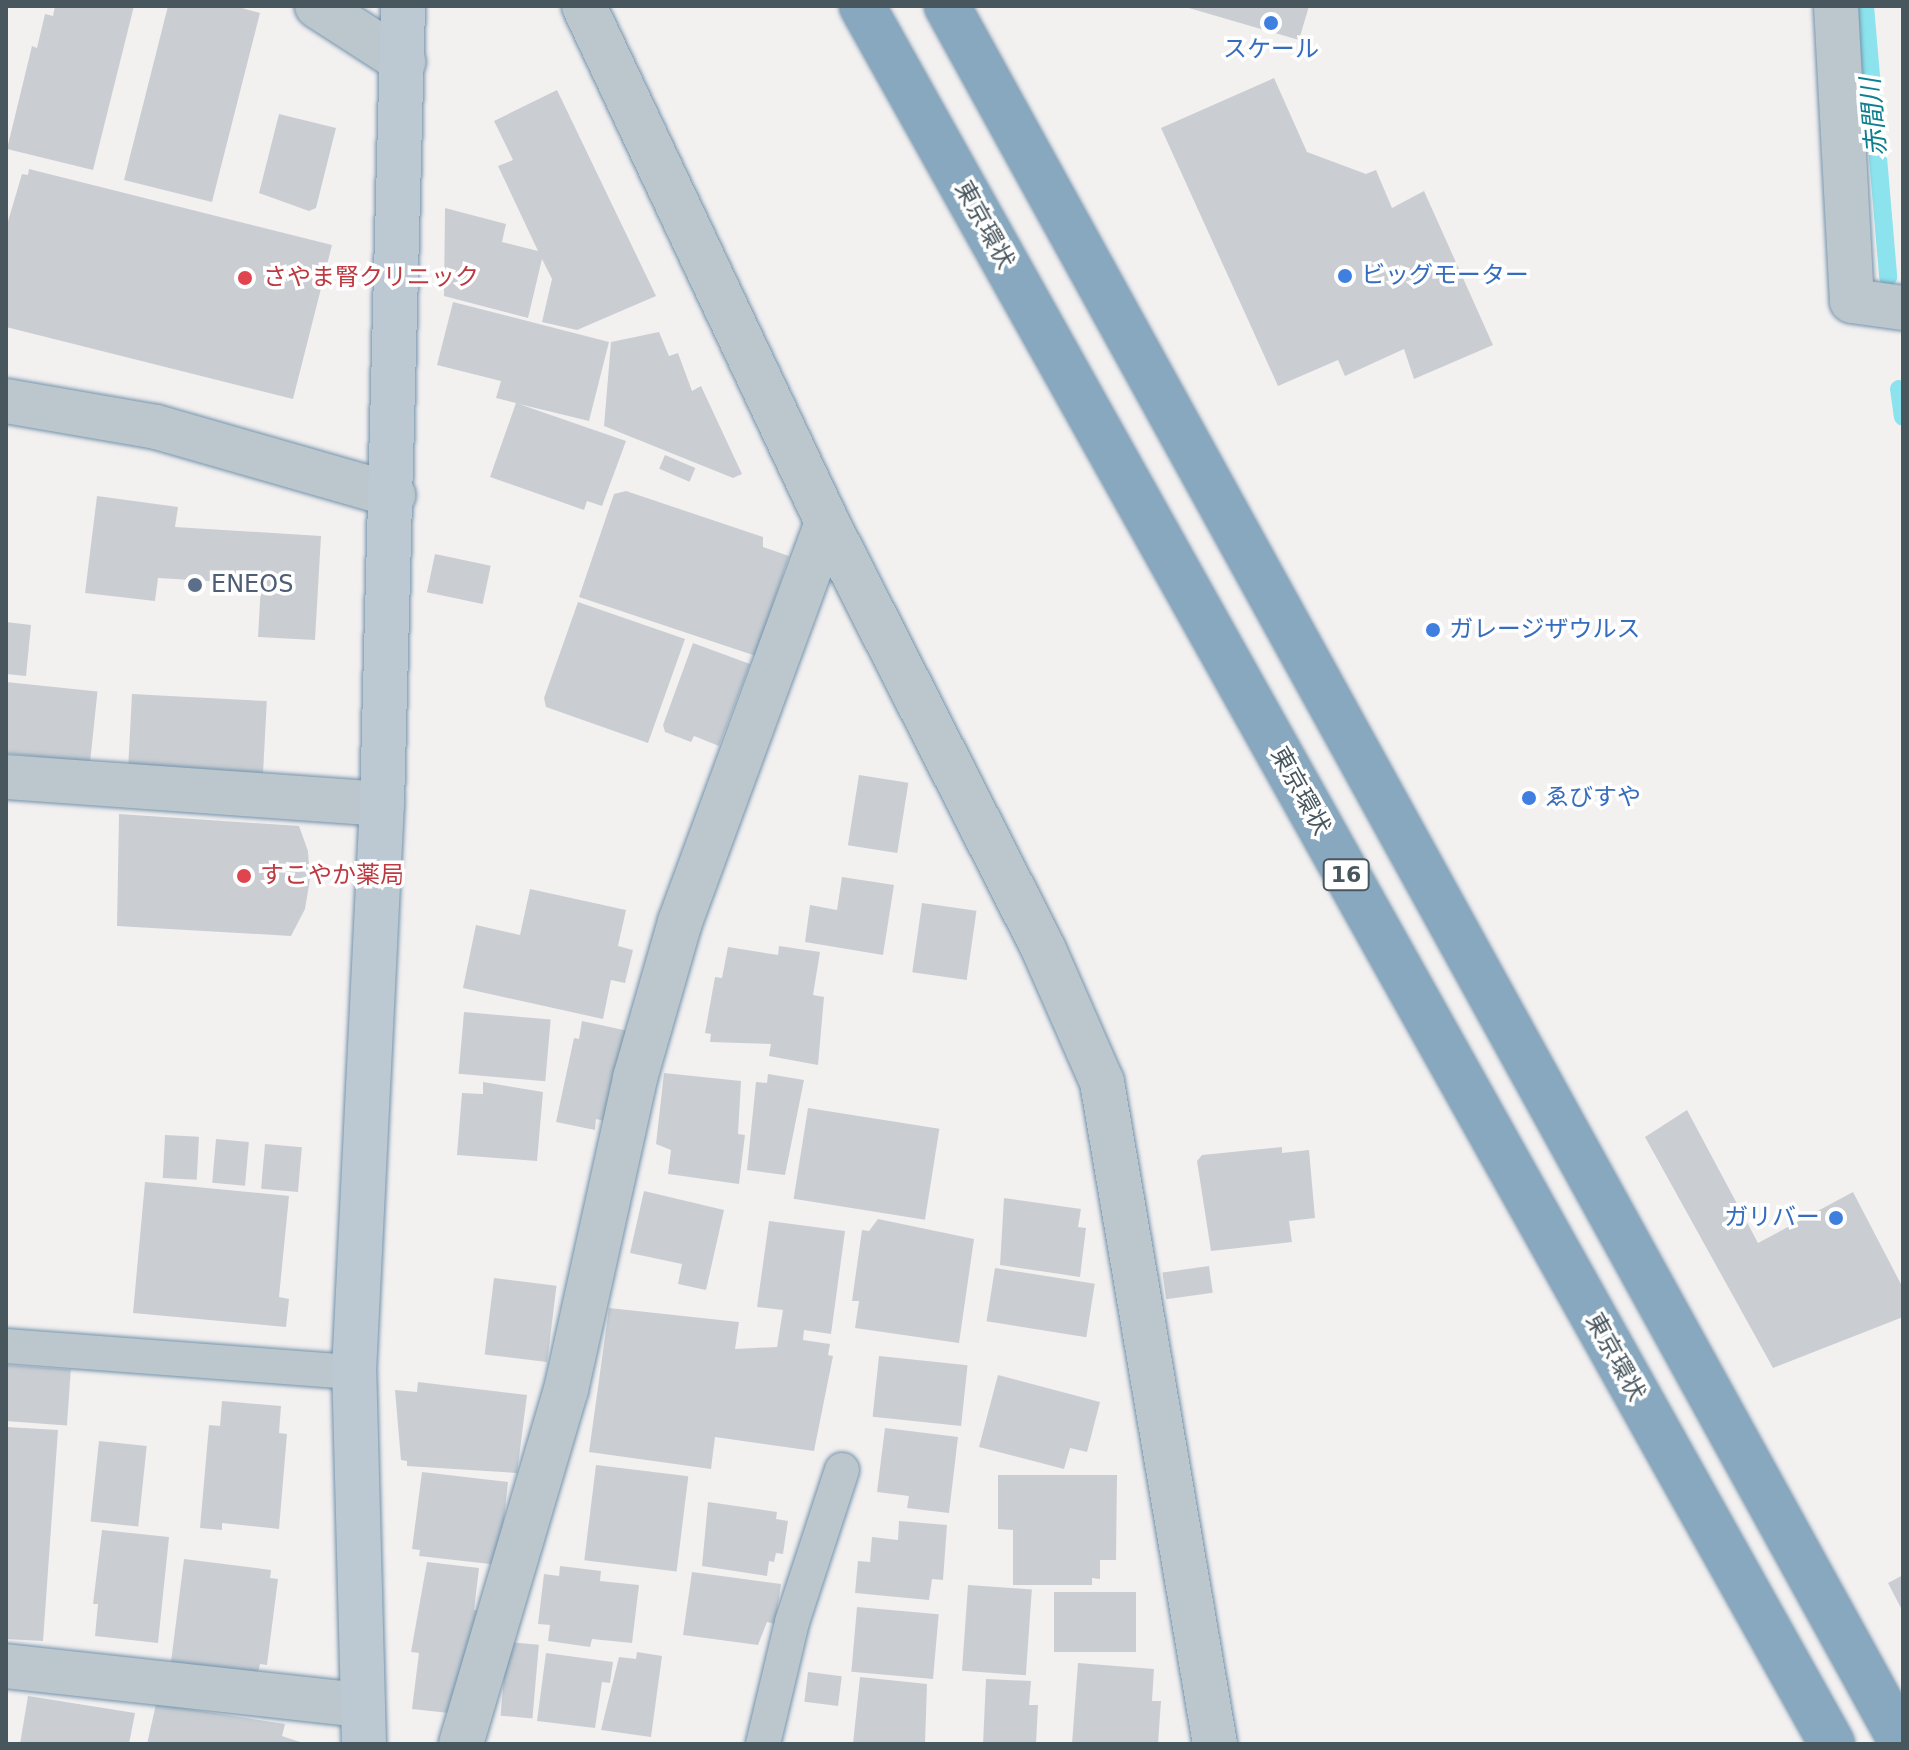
<!DOCTYPE html>
<meta charset="utf-8">
<style>
body{margin:0}
#map{position:relative;width:1909px;height:1750px;overflow:hidden;background:#f3f0f0;font-family:"DejaVu Sans","Noto Sans JP",sans-serif}
div>[style]{position:absolute}
.stream>*{height:18px;margin:-9px;padding:0 9px;transform-origin:9px;border-radius:9px;background:#8ce3ed}
.building>*{inset:0;background:#caced3;transform-origin:0 0}
.roads{filter:drop-shadow(0 0 2px #7393ab) drop-shadow(0 0 2px #7393ab)}
.lane>*{height:34px;margin:-17px;padding:0 17px;transform-origin:17px;border-radius:17px;background:#bcc6cd}
.street>*{height:44px;margin:-22px;padding:0 22px;transform-origin:22px;border-radius:22px;background:#bcc6cd}
.secondary>*{height:44px;margin:-22px;padding:0 22px;transform-origin:22px;border-radius:22px;background:#bcc9d2}
.highway>*{height:44px;margin:-22px;padding:0 22px;transform-origin:22px;border-radius:22px;background:#88a8bf}
.dots>*{width:22px;height:22px;translate:-50% -50%;box-sizing:border-box;border:4px solid #fff;border-radius:50%}
span{translate:-50% -50%;white-space:nowrap;text-align:center;line-height:1.15;-webkit-text-stroke:7px #fff;paint-order:stroke}
.shield-label span{padding:2px 6px;background:#fff;border:2px solid;border-radius:6px;-webkit-text-stroke-width:0}
.shield-label{font-size:22px;color:#48565e;font-weight:700}
.shop-label{font-size:24px;color:#366cbe}
.left{translate:0 -50%;text-align:left}
.right{translate:-100% -50%;text-align:right}
.street-label{font-size:24px;color:#48565e}
.health-label{font-size:24px;color:#be3a42}
.service-label{font-size:24px;color:#4e5e75}
.water-label{font-size:26px;color:#0c808f;font-style:italic}
.frame{position:absolute;inset:0;border:8px solid #48565e;pointer-events:none}
</style>
<div id="map">
<div class="stream">
<div style="left:1865px;top:6px;width:272px;rotate:85.1deg"></div>
<div style="left:1899px;top:389px;width:28px;rotate:82deg"></div>
</div>
<div class="building">
<div style="clip-path:polygon(55px 6px,134px 6px,93px 170px,7px 149px,32px 46px,37px 48px,45px 14px,53px 16px)"></div>
<div style="clip-path:polygon(168px 6px,235px 6px,260px 13px,212px 202px,124px 180px)"></div>
<div style="clip-path:polygon(1182px 6px,1309px 6px,1299px 40px)"></div>
<div style="clip-path:polygon(1274px 78px,1307px 152px,1366px 174px,1376px 170px,1392px 208px,1424px 191px,1493px 345px,1414px 379px,1404px 349px,1345px 376px,1338px 360px,1278px 386px,1161px 128px)"></div>
<div style="clip-path:polygon(557px 90px,656px 296px,577px 330px,542px 322px,552px 279px,542px 259px,528px 318px,444px 296px,445px 208px,506px 224px,502px 242px,538px 251px,498px 166px,513px 160px,494px 121px)"></div>
<div style="clip-path:polygon(279px 114px,336px 128px,316px 208px,309px 211px,259px 193px)"></div>
<div style="clip-path:polygon(29px 169px,332px 245px,293px 399px,6px 327px,6px 228px,22px 174px,28px 175px)"></div>
<div style="clip-path:polygon(453px 302px,609px 342px,589px 421px,519px 404px,626px 441px,602px 506px,587px 501px,584px 510px,490px 477px,516px 403px,496px 398px,501px 381px,437px 365px)"></div>
<div style="clip-path:polygon(659px 332px,669px 356px,678px 353px,692px 391px,701px 386px,742px 474px,733px 478px,604px 426px,611px 342px)"></div>
<div style="left:665px;top:455px;width:33px;height:15px;rotate:23deg"></div>
<div style="clip-path:polygon(626px 491px,763px 537px,763px 547px,789px 556px,756px 656px,579px 597px,614px 494px)"></div>
<div style="clip-path:polygon(97px 496px,178px 507px,175px 527px,321px 536px,315px 640px,258px 637px,261px 584px,158px 578px,155px 601px,85px 593px)"></div>
<div style="left:435px;top:554px;width:57px;height:39px;rotate:12deg"></div>
<div style="clip-path:polygon(578px 602px,685px 639px,648px 743px,546px 707px,544px 698px)"></div>
<div style="clip-path:polygon(6px 622px,31px 625px,26px 676px,6px 674px)"></div>
<div style="clip-path:polygon(693px 643px,750px 664px,719px 746px,694px 736px,691px 742px,665px 732px,663px 725px)"></div>
<div style="left:6px;top:682px;width:92px;height:71px;rotate:6deg"></div>
<div style="left:132px;top:694px;width:135px;height:72px;rotate:3deg"></div>
<div style="left:859px;top:775px;width:50px;height:71px;rotate:9deg"></div>
<div style="clip-path:polygon(119px 814px,299px 826px,308px 851px,310px 879px,305px 909px,291px 936px,117px 926px)"></div>
<div style="clip-path:polygon(842px 877px,894px 885px,883px 955px,805px 942px,810px 905px,837px 910px)"></div>
<div style="clip-path:polygon(530px 889px,626px 910px,618px 946px,633px 950px,625px 983px,611px 980px,603px 1019px,463px 988px,476px 925px,520px 935px)"></div>
<div style="left:922px;top:903px;width:55px;height:70px;rotate:8deg"></div>
<div style="clip-path:polygon(779px 946px,820px 952px,813px 995px,824px 997px,818px 1065px,769px 1056px,771px 1044px,710px 1042px,711px 1034px,705px 1033px,715px 977px,722px 978px,728px 947px,778px 955px)"></div>
<div style="left:464px;top:1012px;width:87px;height:62px;rotate:5deg"></div>
<div style="clip-path:polygon(582px 1021px,633px 1032px,614px 1123px,596px 1119px,595px 1130px,556px 1122px,574px 1038px,579px 1039px)"></div>
<div style="clip-path:polygon(664px 1073px,741px 1081px,738px 1134px,745px 1135px,739px 1184px,668px 1174px,671px 1150px,656px 1144px)"></div>
<div style="clip-path:polygon(768px 1074px,804px 1080px,785px 1175px,747px 1170px,756px 1082px,767px 1083px)"></div>
<div style="clip-path:polygon(483px 1082px,543px 1092px,537px 1161px,457px 1155px,462px 1093px,483px 1094px)"></div>
<div style="left:808px;top:1108px;width:133px;height:92px;rotate:9deg"></div>
<div style="clip-path:polygon(1687px 1110px,1758px 1243px,1853px 1192px,1903px 1288px,1903px 1317px,1773px 1368px,1645px 1137px)"></div>
<div style="left:165px;top:1135px;width:34px;height:43px;rotate:3deg"></div>
<div style="left:216px;top:1139px;width:33px;height:44px;rotate:5deg"></div>
<div style="left:265px;top:1144px;width:37px;height:45px;rotate:5deg"></div>
<div style="clip-path:polygon(1282px 1147px,1282px 1153px,1309px 1150px,1315px 1218px,1289px 1221px,1292px 1242px,1211px 1251px,1197px 1161px,1202px 1155px)"></div>
<div style="clip-path:polygon(145px 1182px,289px 1196px,279px 1297px,289px 1299px,286px 1327px,133px 1313px)"></div>
<div style="clip-path:polygon(644px 1191px,724px 1210px,706px 1290px,678px 1284px,682px 1264px,630px 1253px)"></div>
<div style="clip-path:polygon(1004px 1198px,1081px 1209px,1078px 1227px,1086px 1228px,1080px 1277px,1000px 1265px)"></div>
<div style="clip-path:polygon(878px 1219px,974px 1239px,959px 1343px,855px 1328px,859px 1301px,852px 1301px,862px 1230px,869px 1231px)"></div>
<div style="clip-path:polygon(769px 1221px,845px 1231px,831px 1334px,804px 1330px,803px 1340px,830px 1344px,828px 1355px,833px 1356px,814px 1451px,715px 1437px,711px 1469px,589px 1452px,609px 1308px,739px 1322px,735px 1349px,777px 1347px,783px 1310px,757px 1307px)"></div>
<div style="left:1209px;top:1266px;width:27px;height:47px;rotate:82deg"></div>
<div style="left:995px;top:1268px;width:101px;height:54px;rotate:9deg"></div>
<div style="left:494px;top:1278px;width:63px;height:77px;rotate:7deg"></div>
<div style="left:879px;top:1356px;width:89px;height:61px;rotate:6deg"></div>
<div style="left:6px;top:1365px;width:65px;height:56px;rotate:4deg"></div>
<div style="clip-path:polygon(998px 1375px,1100px 1402px,1087px 1452px,1070px 1448px,1064px 1469px,979px 1447px)"></div>
<div style="clip-path:polygon(418px 1382px,527px 1395px,517px 1473px,407px 1466px,407px 1461px,401px 1460px,395px 1390px,417px 1392px)"></div>
<div style="clip-path:polygon(222px 1401px,281px 1406px,279px 1433px,287px 1434px,279px 1529px,222px 1523px,222px 1530px,200px 1528px,209px 1425px,220px 1426px)"></div>
<div style="clip-path:polygon(6px 1427px,58px 1430px,43px 1641px,6px 1639px)"></div>
<div style="clip-path:polygon(885px 1428px,958px 1437px,949px 1513px,907px 1508px,909px 1496px,877px 1492px)"></div>
<div style="left:99px;top:1441px;width:48px;height:81px;rotate:6deg"></div>
<div style="left:596px;top:1465px;width:93px;height:96px;rotate:7deg"></div>
<div style="clip-path:polygon(422px 1472px,508px 1482px,499px 1565px,419px 1556px,420px 1550px,412px 1549px)"></div>
<div style="clip-path:polygon(998px 1475px,1117px 1475px,1116px 1560px,1100px 1560px,1100px 1579px,1092px 1578px,1092px 1585px,1013px 1585px,1013px 1530px,998px 1529px)"></div>
<div style="clip-path:polygon(708px 1502px,777px 1512px,776px 1519px,788px 1521px,783px 1554px,776px 1553px,774px 1562px,769px 1561px,767px 1576px,702px 1566px)"></div>
<div style="clip-path:polygon(899px 1521px,947px 1525px,943px 1580px,932px 1579px,929px 1600px,855px 1593px,858px 1561px,870px 1562px,872px 1537px,898px 1540px)"></div>
<div style="clip-path:polygon(102px 1530px,169px 1537px,158px 1643px,95px 1636px,98px 1604px,93px 1604px)"></div>
<div style="clip-path:polygon(184px 1559px,271px 1570px,270px 1578px,278px 1579px,267px 1665px,260px 1664px,258px 1673px,171px 1662px)"></div>
<div style="clip-path:polygon(427px 1562px,479px 1568px,474px 1610px,486px 1611px,458px 1714px,412px 1709px,419px 1653px,411px 1652px)"></div>
<div style="clip-path:polygon(560px 1566px,601px 1571px,600px 1581px,639px 1585px,632px 1643px,592px 1639px,590px 1647px,548px 1641px,550px 1625px,538px 1624px,544px 1574px,559px 1576px)"></div>
<div style="clip-path:polygon(692px 1572px,781px 1584px,775px 1624px,767px 1622px,758px 1645px,683px 1635px)"></div>
<div style="clip-path:polygon(1903px 1575px,1903px 1612px,1888px 1583px)"></div>
<div style="left:968px;top:1585px;width:64px;height:86px;rotate:4deg"></div>
<div style="left:1054px;top:1592px;width:82px;height:60px"></div>
<div style="left:857px;top:1607px;width:82px;height:65px;rotate:5deg"></div>
<div style="left:507px;top:1642px;width:32px;height:74px;rotate:5deg"></div>
<div style="clip-path:polygon(637px 1652px,662px 1656px,651px 1737px,601px 1730px,619px 1657px,636px 1659px)"></div>
<div style="clip-path:polygon(546px 1653px,613px 1662px,610px 1683px,602px 1682px,595px 1728px,537px 1721px)"></div>
<div style="clip-path:polygon(1078px 1663px,1154px 1669px,1152px 1701px,1161px 1701px,1158px 1744px,1072px 1744px)"></div>
<div style="left:808px;top:1672px;width:34px;height:30px;rotate:7deg"></div>
<div style="clip-path:polygon(860px 1677px,927px 1684px,925px 1744px,853px 1744px)"></div>
<div style="clip-path:polygon(986px 1679px,1031px 1681px,1029px 1705px,1038px 1705px,1036px 1744px,983px 1744px)"></div>
<div style="clip-path:polygon(28px 1696px,135px 1713px,129px 1744px,20px 1744px)"></div>
<div style="clip-path:polygon(156px 1704px,285px 1724px,282px 1736px,306px 1744px,147px 1744px)"></div>
</div>
<div class="roads">
<div class="lane">
<div style="left:6px;top:1346px;width:349px;rotate:4.3deg"></div>
<div style="left:763px;top:1744px;width:125px;rotate:-76.6deg"></div>
<div style="left:792px;top:1622px;width:160px;rotate:-71.8deg"></div>
</div>
<div class="street">
<div style="left:317px;top:6px;width:103px;rotate:32.8deg"></div>
<div style="left:584px;top:6px;width:570px;rotate:64.78deg"></div>
<div style="left:827px;top:522px;width:480px;rotate:63.1deg"></div>
<div style="left:1044px;top:950px;width:144px;rotate:66.3deg"></div>
<div style="left:1102px;top:1082px;width:672px;rotate:80.31deg"></div>
<div style="left:1836px;top:6px;width:295px;rotate:86.9deg"></div>
<div style="left:1852px;top:301px;width:51px;rotate:7.8deg"></div>
<div style="left:6px;top:401px;width:152px;rotate:9.8deg"></div>
<div style="left:156px;top:427px;width:247px;rotate:16deg"></div>
<div style="left:6px;top:777px;width:377px;rotate:4.1deg"></div>
<div style="left:6px;top:1666px;width:356px;rotate:6.3deg"></div>
<div style="left:461px;top:1744px;width:369px;rotate:-73.5deg"></div>
<div style="left:566px;top:1390px;width:320px;rotate:-77.5deg"></div>
<div style="left:635px;top:1078px;width:162px;rotate:-73.9deg"></div>
<div style="left:680px;top:922px;width:426px;rotate:-69.8deg"></div>
</div>
<div class="secondary">
<div style="left:364px;top:1744px;width:372px;rotate:-91.5deg"></div>
<div style="left:354px;top:1372px;width:569px;rotate:-87.18deg"></div>
<div style="left:382px;top:804px;width:798px;rotate:-88.49deg"></div>
</div>
<div class="highway">
<div style="left:862px;top:6px;width:1990px;rotate:60.83deg"></div>
<div style="left:947px;top:6px;width:1984px;rotate:61.19deg"></div>
</div>
</div>
<div class="dots">
<div style="left:1271px;top:23px;background:#3f7fe0"></div>
<div style="left:1345px;top:276px;background:#3f7fe0"></div>
<div style="left:245px;top:278px;background:#e0444e"></div>
<div style="left:195px;top:585px;background:#5c6f8a"></div>
<div style="left:1433px;top:630px;background:#3f7fe0"></div>
<div style="left:1529px;top:798px;background:#3f7fe0"></div>
<div style="left:244px;top:876px;background:#e0444e"></div>
<div style="left:1836px;top:1218px;background:#3f7fe0"></div>
</div>
<div class="shield-label">
<span style="left:1346px;top:875px">16</span>
</div>
<div class="shop-label">
<span style="left:1271px;top:50px">スケール</span>
<span class="left" style="left:1361px;top:276px">ビッグモーター</span>
<span class="left" style="left:1449px;top:630px">ガレージザウルス</span>
<span class="left" style="left:1545px;top:798px">ゑびすや</span>
<span class="right" style="left:1820px;top:1218px">ガリバー</span>
</div>
<div class="street-label">
<span style="left:984px;top:225px;rotate:61deg">東京環状</span>
<span style="left:1300px;top:791px;rotate:61deg">東京環状</span>
<span style="left:1615px;top:1357px;rotate:61deg">東京環状</span>
</div>
<div class="health-label">
<span class="left" style="left:263px;top:278px">さやま腎クリニック</span>
<span class="left" style="left:260px;top:876px">すこやか薬局</span>
</div>
<div class="service-label">
<span class="left" style="left:211px;top:585px">ENEOS</span>
</div>
<div class="water-label">
<span style="left:1874px;top:117px;rotate:-95deg">赤間川</span>
</div>
<div class="frame"></div>
</div>
